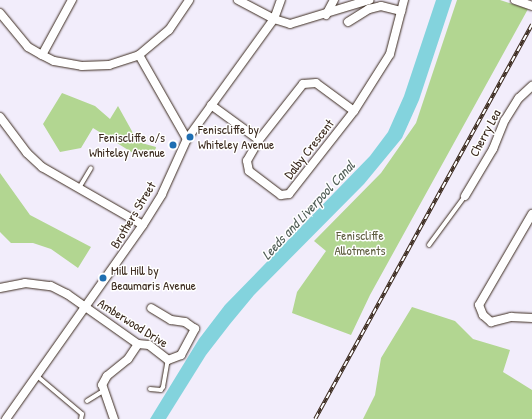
<!DOCTYPE html>
<style>
body{margin:0}
#map{position:relative;width:532px;height:419px;overflow:hidden;background:#f2edfb;font-family:"Patrick Hand",sans-serif}
div>[style]{position:absolute}
.green>*{inset:0;background:#b2d691}
.water>*{inset:0;background:#83d3dd}
.roads{filter:drop-shadow(0 0 1px #3b2a1e) drop-shadow(0 0 1px #3b2a1e)}
.lane>*{height:4px;margin:-2px;padding:0 2px;transform-origin:2px;border-radius:2px;background:#fff}
.street>*{height:8px;margin:-4px;padding:0 4px;transform-origin:4px;border-radius:4px;background:#fff}
.rail>*{height:3.5px;margin-top:-1.75px;transform-origin:0;background:repeating-linear-gradient(90deg,#fff 0 6px,#3b2a1e 0 12px);box-sizing:border-box;border-block:1px solid #3b2a1e}
.dots>*{width:11px;height:11px;translate:-50% -50%;box-sizing:border-box;border:2px solid #fff;border-radius:50%}
span{translate:-50% -50%;white-space:nowrap;text-align:center;line-height:1.15;-webkit-text-stroke:3px #fff;paint-order:stroke}
.poi-label{font-size:13px;color:#3b2a1e}
.left{translate:0 -50%;text-align:left}
.right{translate:-100% -50%;text-align:right}
.street-label{font-size:13px;color:#3b2a1e}
.park-label{font-size:13px;color:#5f5e40}
.water-label{font-size:14px;color:#515d57;font-style:italic}
</style>
<div id="map">
<div class="green">
<div style="clip-path:polygon(457px 0,500px 0,528px 9px,370px 295px,351px 335px,292px 313px,297px 292px,326px 251px,314px 241px,381px 173px,416px 123px)"></div>
<div style="clip-path:polygon(62px 93px,95px 106px,110px 119px,118px 106px,138px 142px,156px 147px,155px 152px,141px 158px,93px 128px,81px 148px,60px 152px,43px 124px)"></div>
<div style="clip-path:polygon(0 173px,30px 215px,91px 247px,78px 268px,51px 249px,33px 243px,11px 243px,0 232px)"></div>
<div style="clip-path:polygon(412px 307px,455px 321px,473px 339px,510px 350px,503px 372px,532px 390px,532px 419px,363px 419px,375px 395px,381px 358px)"></div>
</div>
<div class="water">
<div style="clip-path:polygon(436px 0,452px 0,419px 100px,402px 138px,364px 184px,254px 295px,230px 324px,206px 355px,166px 419px,150px 419px,199px 339px,225px 305px,370px 156px,388px 132px,404px 96px)"></div>
</div>
<div class="roads">
<div class="lane">
<div style="left:79px;top:188px;width:23px;rotate:-59deg"></div>
<div style="left:429px;top:245px;width:61px;rotate:-53.7deg"></div>
<div style="left:37px;top:376px;width:59px;rotate:40.2deg"></div>
<div style="left:82px;top:414px;width:5px;rotate:101deg"></div>
<div style="left:150px;top:389px;width:11px;rotate:5deg"></div>
<div style="left:161px;top:390px;width:4px;rotate:-56deg"></div>
<div style="left:163px;top:387px;width:27px;rotate:-80deg"></div>
<div style="left:87px;top:401px;width:19px;rotate:-32deg"></div>
</div>
<div class="street">
<div style="left:238px;top:0;width:41px;rotate:27.8deg"></div>
<div style="left:274px;top:19px;width:17px;rotate:17deg"></div>
<div style="left:290px;top:24px;width:83px;rotate:-16.9deg"></div>
<div style="left:515px;top:0;width:18px;rotate:19deg"></div>
<div style="left:0;top:13px;width:44px;rotate:50.5deg"></div>
<div style="left:28px;top:47px;width:16px;rotate:30deg"></div>
<div style="left:42px;top:55px;width:13px;rotate:27deg"></div>
<div style="left:54px;top:61px;width:28px;rotate:10deg"></div>
<div style="left:82px;top:66px;width:27px;rotate:-2deg"></div>
<div style="left:109px;top:65px;width:32px;rotate:-18deg"></div>
<div style="left:139px;top:55px;width:39px;rotate:-40deg"></div>
<div style="left:169px;top:30px;width:36px;rotate:-56deg"></div>
<div style="left:326px;top:15px;width:17px;rotate:-62deg"></div>
<div style="left:274px;top:19px;width:20px;rotate:-70deg"></div>
<div style="left:348px;top:22px;width:25px;rotate:-32deg"></div>
<div style="left:369px;top:9px;width:12px;rotate:-14deg"></div>
<div style="left:381px;top:6px;width:21px;rotate:14deg"></div>
<div style="left:42px;top:55px;width:63px;rotate:-61.4deg"></div>
<div style="left:139px;top:55px;width:97px;rotate:60.3deg"></div>
<div style="left:211px;top:105px;width:59px;rotate:36.1deg"></div>
<div style="left:354px;top:111px;width:47px;rotate:-143.6deg"></div>
<div style="left:316px;top:83px;width:13px;rotate:176deg"></div>
<div style="left:303px;top:84px;width:71px;rotate:128.2deg"></div>
<div style="left:259px;top:140px;width:24px;rotate:120deg"></div>
<div style="left:247px;top:161px;width:10px;rotate:79deg"></div>
<div style="left:249px;top:171px;width:40px;rotate:37deg"></div>
<div style="left:281px;top:195px;width:8px;rotate:-7deg"></div>
<div style="left:289px;top:194px;width:105px;rotate:-51.9deg"></div>
<div style="left:354px;top:111px;width:67px;rotate:-57.7deg"></div>
<div style="left:390px;top:54px;width:56px;rotate:-75.5deg"></div>
<div style="left:0;top:117px;width:45px;rotate:53.1deg"></div>
<div style="left:27px;top:153px;width:21px;rotate:43deg"></div>
<div style="left:42px;top:167px;width:116px;rotate:29.9deg"></div>
<div style="left:465px;top:196px;width:55px;rotate:-59.2deg"></div>
<div style="left:493px;top:149px;width:31px;rotate:-68deg"></div>
<div style="left:505px;top:120px;width:26px;rotate:-58deg"></div>
<div style="left:519px;top:98px;width:18px;rotate:-43deg"></div>
<div style="left:532px;top:214px;width:105px;rotate:120.2deg"></div>
<div style="left:479px;top:305px;width:11px;rotate:68deg"></div>
<div style="left:483px;top:315px;width:11px;rotate:41deg"></div>
<div style="left:491px;top:322px;width:21px;rotate:-14deg"></div>
<div style="left:511px;top:317px;width:21px;rotate:3deg"></div>
<div style="left:0;top:288px;width:25px;rotate:-11deg"></div>
<div style="left:25px;top:283px;width:26px;rotate:7deg"></div>
<div style="left:51px;top:286px;width:18px;rotate:27deg"></div>
<div style="left:67px;top:294px;width:87px;rotate:35.2deg"></div>
<div style="left:138px;top:344px;width:11px;rotate:5deg"></div>
<div style="left:149px;top:345px;width:24px;rotate:38deg"></div>
<div style="left:168px;top:360px;width:14px;rotate:-21deg"></div>
<div style="left:181px;top:355px;width:30px;rotate:-62deg"></div>
<div style="left:195px;top:329px;width:12px;rotate:-145deg"></div>
<div style="left:185px;top:322px;width:14px;rotate:-172deg"></div>
<div style="left:171px;top:320px;width:23px;rotate:-149deg"></div>
<div style="left:6px;top:419px;width:237px;rotate:-54.8deg"></div>
<div style="left:143px;top:225px;width:36px;rotate:-58deg"></div>
<div style="left:162px;top:194px;width:60px;rotate:-65.6deg"></div>
<div style="left:187px;top:139px;width:148px;rotate:-54.1deg"></div>
<div style="left:114px;top:419px;width:36px;rotate:-109deg"></div>
<div style="left:102px;top:385px;width:10px;rotate:-61deg"></div>
<div style="left:107px;top:376px;width:27px;rotate:-39deg"></div>
<div style="left:128px;top:359px;width:18px;rotate:-56deg"></div>
</div>
</div>
<div class="rail">
<div style="left:315px;top:419px;width:450px;rotate:-61.2deg"></div>
</div>
<div class="dots">
<div style="left:190px;top:137px;background:#1f6fb2"></div>
<div style="left:173px;top:145px;background:#1f6fb2"></div>
<div style="left:103px;top:278px;background:#1f6fb2"></div>
</div>
<div class="poi-label">
<span class="left" style="left:198px;top:137px">Feniscliffe by<br>Whiteley Avenue</span>
<span class="right" style="left:165px;top:145px">Feniscliffe o/s<br>Whiteley Avenue</span>
<span class="left" style="left:111px;top:278px">Mill Hill by<br>Beaumaris Avenue</span>
</div>
<div class="street-label">
<span style="left:485px;top:133px;rotate:-62deg">Cherry Lea</span>
<span style="left:309px;top:149px;rotate:-52deg">Dalby Crescent</span>
<span style="left:133px;top:215px;rotate:-59deg">Brothers Street</span>
<span style="left:133px;top:323px;rotate:32deg">Amberwood Drive</span>
</div>
<div class="park-label">
<span style="left:360px;top:243px">Feniscliffe<br>Allotments</span>
</div>
<div class="water-label">
<span style="left:308px;top:210px;rotate:-47deg">Leeds and Liverpool Canal</span>
</div>
</div>
